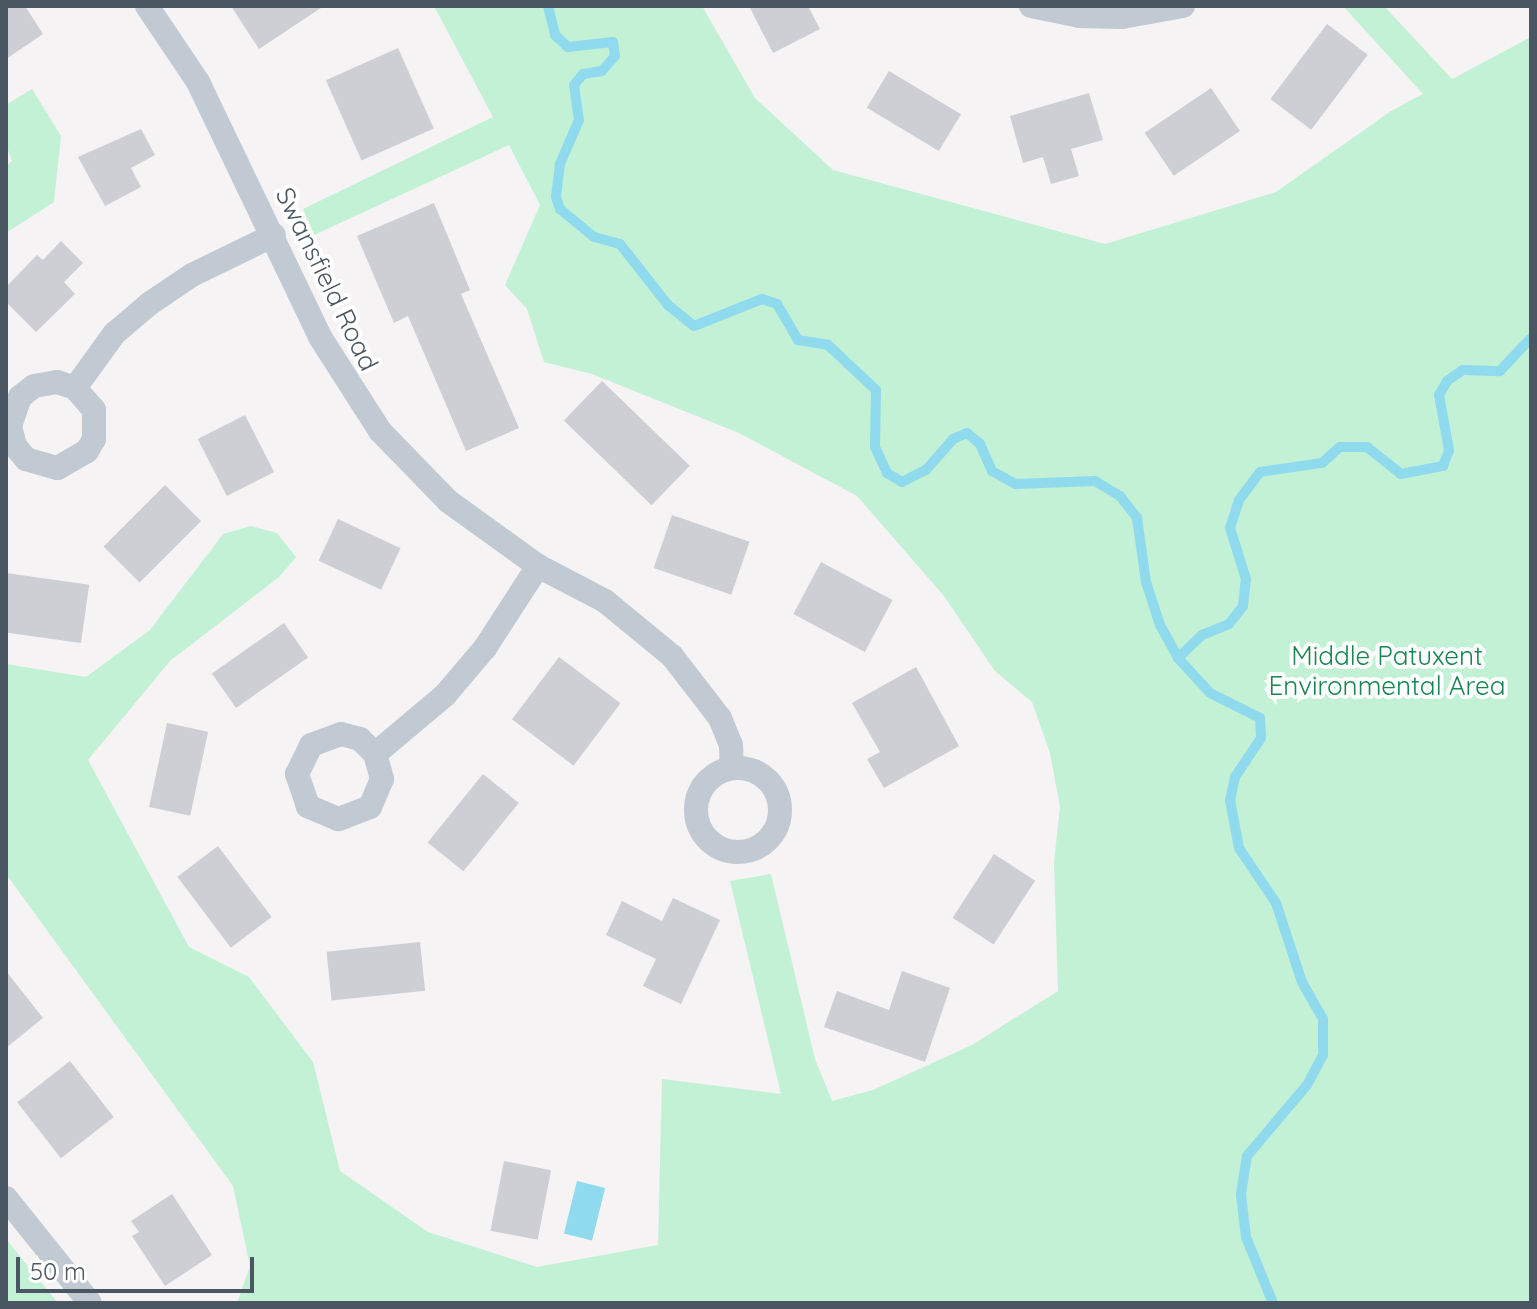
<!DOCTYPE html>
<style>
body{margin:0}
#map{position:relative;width:1537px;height:1309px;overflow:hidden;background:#f5f3f3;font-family:Quicksand,sans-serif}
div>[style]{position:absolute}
.green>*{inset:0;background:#c3f1d5}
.water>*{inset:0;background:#90daee;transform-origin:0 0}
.stream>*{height:10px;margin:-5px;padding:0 5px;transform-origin:5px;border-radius:5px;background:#90daee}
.building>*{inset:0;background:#cdcfd5;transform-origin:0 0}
.street>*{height:24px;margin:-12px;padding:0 12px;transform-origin:12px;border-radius:12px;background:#c1cad2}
.street>.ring{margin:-12px;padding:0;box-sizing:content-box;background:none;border:24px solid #c1cad2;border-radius:50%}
span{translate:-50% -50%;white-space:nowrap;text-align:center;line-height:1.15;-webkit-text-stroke:8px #fff;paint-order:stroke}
.street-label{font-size:26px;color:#4a5661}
.park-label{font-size:26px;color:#17864f}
.frame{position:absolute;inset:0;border:8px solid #4a5661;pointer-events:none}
.scale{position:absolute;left:16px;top:1257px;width:238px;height:36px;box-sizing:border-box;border:4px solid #4a5661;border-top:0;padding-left:10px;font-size:24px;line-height:28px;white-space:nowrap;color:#4a5661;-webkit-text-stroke:6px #fff;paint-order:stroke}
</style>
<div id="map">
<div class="green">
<div style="clip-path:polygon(434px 6px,702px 6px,755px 98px,833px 170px,1105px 244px,1276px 192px,1391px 111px,1423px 94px,1343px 6px,1384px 6px,1452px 79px,1531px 37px,1531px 1303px,237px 1303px,250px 1266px,233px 1186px,6px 874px,6px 664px,86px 677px,150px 630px,223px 534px,251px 526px,277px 533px,296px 557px,279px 577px,170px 661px,88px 760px,189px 947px,249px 977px,313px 1062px,340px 1171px,428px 1232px,537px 1267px,658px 1245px,662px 1079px,781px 1094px,730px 881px,771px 874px,815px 1059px,832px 1101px,873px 1090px,972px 1045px,1058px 991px,1054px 862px,1060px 807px,1050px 753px,1032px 702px,995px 671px,944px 596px,857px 496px,739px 433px,592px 374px,544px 362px,527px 309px,505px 285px,540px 205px,509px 145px,314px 235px,303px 209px,493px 117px)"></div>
<div style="clip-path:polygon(32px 89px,61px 136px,54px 202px,6px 233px,6px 166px,12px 161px,6px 145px,6px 105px)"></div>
<div style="clip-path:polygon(6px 1239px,58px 1303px,6px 1303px)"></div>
</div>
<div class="water">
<div style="left:577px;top:1181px;width:29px;height:54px;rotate:14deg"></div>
</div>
<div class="stream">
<div style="left:548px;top:6px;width:30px;rotate:76deg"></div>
<div style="left:555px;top:35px;width:18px;rotate:43deg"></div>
<div style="left:568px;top:47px;width:45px;rotate:-6.3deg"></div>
<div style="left:613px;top:42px;width:14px;rotate:82deg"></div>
<div style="left:615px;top:56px;width:20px;rotate:131deg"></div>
<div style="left:602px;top:71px;width:19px;rotate:171deg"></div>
<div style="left:583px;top:74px;width:14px;rotate:129deg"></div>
<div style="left:574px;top:85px;width:35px;rotate:82deg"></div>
<div style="left:579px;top:120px;width:48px;rotate:113.4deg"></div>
<div style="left:560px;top:164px;width:33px;rotate:97deg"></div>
<div style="left:556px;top:197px;width:13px;rotate:72deg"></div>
<div style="left:560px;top:209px;width:44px;rotate:39.5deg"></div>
<div style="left:594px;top:237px;width:27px;rotate:15deg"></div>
<div style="left:620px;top:244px;width:78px;rotate:51.8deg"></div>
<div style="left:668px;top:305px;width:33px;rotate:39deg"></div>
<div style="left:694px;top:326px;width:73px;rotate:-21.7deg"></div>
<div style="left:762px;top:299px;width:16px;rotate:18deg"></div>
<div style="left:777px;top:304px;width:42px;rotate:59.7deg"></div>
<div style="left:798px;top:340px;width:30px;rotate:9deg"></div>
<div style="left:828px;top:345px;width:66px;rotate:43.2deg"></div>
<div style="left:876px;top:390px;width:57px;rotate:91deg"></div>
<div style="left:875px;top:447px;width:29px;rotate:65deg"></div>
<div style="left:887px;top:473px;width:17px;rotate:31deg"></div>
<div style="left:902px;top:482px;width:27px;rotate:-27deg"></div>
<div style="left:926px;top:470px;width:41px;rotate:-48.9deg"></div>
<div style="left:953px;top:439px;width:15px;rotate:-23deg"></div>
<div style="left:967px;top:433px;width:17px;rotate:40deg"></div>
<div style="left:980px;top:444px;width:30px;rotate:66deg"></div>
<div style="left:992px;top:471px;width:26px;rotate:29deg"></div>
<div style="left:1015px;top:484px;width:80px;rotate:-2.1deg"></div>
<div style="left:1095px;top:481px;width:29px;rotate:31deg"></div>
<div style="left:1120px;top:496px;width:28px;rotate:52deg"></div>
<div style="left:1137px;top:518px;width:65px;rotate:82deg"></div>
<div style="left:1146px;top:582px;width:45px;rotate:72deg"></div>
<div style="left:1160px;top:625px;width:38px;rotate:61deg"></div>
<div style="left:1178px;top:658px;width:47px;rotate:47.6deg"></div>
<div style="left:1210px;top:693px;width:56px;rotate:26.6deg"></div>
<div style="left:1260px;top:718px;width:20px;rotate:87deg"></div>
<div style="left:1261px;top:738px;width:47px;rotate:123.7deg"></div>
<div style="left:1235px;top:777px;width:24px;rotate:102deg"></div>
<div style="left:1230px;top:800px;width:49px;rotate:79.4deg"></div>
<div style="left:1239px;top:848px;width:66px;rotate:56.1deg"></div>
<div style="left:1276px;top:903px;width:83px;rotate:71.8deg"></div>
<div style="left:1302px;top:982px;width:43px;rotate:60.4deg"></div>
<div style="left:1323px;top:1019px;width:36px;rotate:90deg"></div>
<div style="left:1323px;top:1055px;width:34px;rotate:118deg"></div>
<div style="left:1307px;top:1085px;width:93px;rotate:130.2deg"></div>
<div style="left:1247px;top:1156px;width:39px;rotate:99deg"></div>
<div style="left:1241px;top:1195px;width:42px;rotate:83.2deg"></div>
<div style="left:1246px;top:1237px;width:71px;rotate:67.8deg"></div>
<div style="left:1178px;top:658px;width:33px;rotate:-44deg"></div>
<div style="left:1202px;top:635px;width:29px;rotate:-22deg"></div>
<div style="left:1229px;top:624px;width:23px;rotate:-52deg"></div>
<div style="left:1243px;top:606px;width:27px;rotate:-84deg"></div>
<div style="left:1246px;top:579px;width:53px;rotate:-107.4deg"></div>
<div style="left:1230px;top:528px;width:29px;rotate:-72deg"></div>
<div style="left:1239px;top:500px;width:35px;rotate:-53deg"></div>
<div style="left:1260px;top:472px;width:63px;rotate:-8.3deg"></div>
<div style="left:1322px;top:463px;width:24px;rotate:-42deg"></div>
<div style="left:1340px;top:447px;width:27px"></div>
<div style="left:1367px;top:447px;width:43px;rotate:38.5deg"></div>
<div style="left:1401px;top:474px;width:43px;rotate:-10.8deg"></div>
<div style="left:1443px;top:466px;width:17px;rotate:-69deg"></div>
<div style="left:1449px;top:450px;width:56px;rotate:-100.3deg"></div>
<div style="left:1439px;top:395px;width:16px;rotate:-60deg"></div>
<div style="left:1447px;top:381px;width:19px;rotate:-35deg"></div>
<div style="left:1463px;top:370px;width:37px;rotate:2deg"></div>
<div style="left:1500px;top:371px;width:45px;rotate:-46.8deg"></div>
</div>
<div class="building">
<div style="clip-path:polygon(6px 6px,25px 6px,43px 34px,6px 59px)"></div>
<div style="clip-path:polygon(231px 6px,324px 6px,259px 49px)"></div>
<div style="clip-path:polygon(749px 6px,808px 6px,820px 29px,773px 53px)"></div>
<div style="left:1327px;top:24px;width:51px;height:94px;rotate:37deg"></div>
<div style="left:398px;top:48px;width:88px;height:79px;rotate:66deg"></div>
<div style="left:889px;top:71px;width:84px;height:43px;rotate:31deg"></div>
<div style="left:1211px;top:88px;width:52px;height:80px;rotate:56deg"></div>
<div style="clip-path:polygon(1089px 93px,1103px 140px,1071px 149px,1079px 176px,1051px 184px,1043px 157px,1023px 163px,1010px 116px)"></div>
<div style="clip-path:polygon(141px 129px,155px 155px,131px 168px,141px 187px,105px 206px,78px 157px)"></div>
<div style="clip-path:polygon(434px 203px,470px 290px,461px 294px,519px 428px,466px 451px,408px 316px,394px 323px,357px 236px)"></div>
<div style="clip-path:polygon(61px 241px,83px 263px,64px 282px,75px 294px,36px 332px,6px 302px,6px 287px,37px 255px,43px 260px)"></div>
<div style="left:602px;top:381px;width:122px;height:55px;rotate:44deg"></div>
<div style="left:245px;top:415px;width:64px;height:53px;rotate:63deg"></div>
<div style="left:165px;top:485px;width:51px;height:87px;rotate:45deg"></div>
<div style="left:672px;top:515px;width:82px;height:56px;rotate:19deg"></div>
<div style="left:338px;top:519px;width:69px;height:46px;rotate:25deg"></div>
<div style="left:821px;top:562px;width:81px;height:59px;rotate:28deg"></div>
<div style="left:6px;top:573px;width:84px;height:59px;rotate:8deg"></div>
<div style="left:284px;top:623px;width:42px;height:88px;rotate:55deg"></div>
<div style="left:559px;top:657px;width:77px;height:78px;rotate:37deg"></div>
<div style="clip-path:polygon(916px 667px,959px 746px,884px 788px,867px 759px,880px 752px,852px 703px)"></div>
<div style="left:167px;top:723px;width:42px;height:86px;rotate:12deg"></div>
<div style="left:483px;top:774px;width:46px;height:88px;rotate:39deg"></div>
<div style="left:218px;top:846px;width:89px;height:51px;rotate:53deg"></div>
<div style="left:994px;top:854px;width:49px;height:76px;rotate:33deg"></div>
<div style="clip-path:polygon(673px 898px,720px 920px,681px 1004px,643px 986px,656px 959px,606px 935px,622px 901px,662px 921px)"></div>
<div style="left:420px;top:942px;width:49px;height:94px;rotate:84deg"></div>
<div style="clip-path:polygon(6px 971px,43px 1018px,6px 1048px)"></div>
<div style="clip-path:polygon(902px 971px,950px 988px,925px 1062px,824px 1027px,837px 991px,889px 1010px)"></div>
<div style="left:70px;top:1061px;width:71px;height:67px;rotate:52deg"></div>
<div style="left:504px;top:1161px;width:48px;height:71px;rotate:11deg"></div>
<div style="clip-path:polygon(172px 1194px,212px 1255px,165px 1286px,132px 1236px,139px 1232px,131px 1221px)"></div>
</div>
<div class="street">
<div style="left:147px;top:6px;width:92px;rotate:56.1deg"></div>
<div style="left:198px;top:82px;width:283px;rotate:64.4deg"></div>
<div style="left:320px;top:337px;width:112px;rotate:57.4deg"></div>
<div style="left:380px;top:431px;width:98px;rotate:45.8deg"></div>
<div style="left:448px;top:501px;width:111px;rotate:35.8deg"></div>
<div style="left:538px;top:566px;width:76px;rotate:27.6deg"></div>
<div style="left:605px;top:601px;width:87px;rotate:39.4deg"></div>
<div style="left:672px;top:656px;width:78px;rotate:52.3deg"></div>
<div style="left:720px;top:718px;width:29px;rotate:68deg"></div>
<div style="left:731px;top:745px;width:23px;rotate:88deg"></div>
<div style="left:1031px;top:6px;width:50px;rotate:11.5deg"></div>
<div style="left:1080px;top:16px;width:42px;rotate:1.4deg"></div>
<div style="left:1122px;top:17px;width:62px;rotate:-10.2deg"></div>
<div style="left:75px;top:388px;width:29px;rotate:49deg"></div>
<div style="left:94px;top:410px;width:29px;rotate:90deg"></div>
<div style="left:94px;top:439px;width:14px;rotate:120deg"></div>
<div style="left:87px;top:451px;width:34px;rotate:150deg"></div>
<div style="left:57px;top:468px;width:32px;rotate:-164deg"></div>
<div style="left:26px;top:459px;width:17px;rotate:-130deg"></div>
<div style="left:15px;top:446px;width:21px;rotate:-104deg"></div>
<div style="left:10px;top:426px;width:31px;rotate:-71deg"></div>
<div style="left:20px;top:397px;width:18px;rotate:-38deg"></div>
<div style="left:34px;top:386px;width:23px;rotate:-10deg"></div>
<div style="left:57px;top:382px;width:19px;rotate:18deg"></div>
<div style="left:75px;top:388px;width:67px;rotate:-54.2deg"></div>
<div style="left:114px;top:334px;width:46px;rotate:-40.6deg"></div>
<div style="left:149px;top:304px;width:52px;rotate:-34deg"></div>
<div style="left:192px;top:275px;width:91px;rotate:-26deg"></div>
<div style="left:375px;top:754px;width:26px;rotate:74deg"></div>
<div style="left:382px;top:779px;width:30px;rotate:113deg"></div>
<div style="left:370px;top:807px;width:34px;rotate:159deg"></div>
<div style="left:338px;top:819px;width:33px;rotate:-157deg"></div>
<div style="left:308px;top:806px;width:34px;rotate:-109deg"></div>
<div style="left:297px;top:774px;width:32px;rotate:-64deg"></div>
<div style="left:311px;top:745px;width:32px;rotate:-20deg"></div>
<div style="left:341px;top:734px;width:20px;rotate:15deg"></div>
<div style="left:360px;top:739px;width:21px;rotate:45deg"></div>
<div style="left:375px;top:754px;width:92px;rotate:-40.1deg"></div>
<div style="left:445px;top:695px;width:62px;rotate:-49.6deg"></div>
<div style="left:485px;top:648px;width:98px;rotate:-57.1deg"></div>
<div class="ring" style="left:696px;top:768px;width:60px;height:60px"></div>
<div style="left:6px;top:1198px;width:134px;rotate:51.3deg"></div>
</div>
<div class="street-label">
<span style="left:327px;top:279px;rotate:64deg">Swansfield Road</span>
</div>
<div class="park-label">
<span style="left:1387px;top:671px">Middle Patuxent<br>Environmental Area</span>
</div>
<div class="frame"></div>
<div class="scale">50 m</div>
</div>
